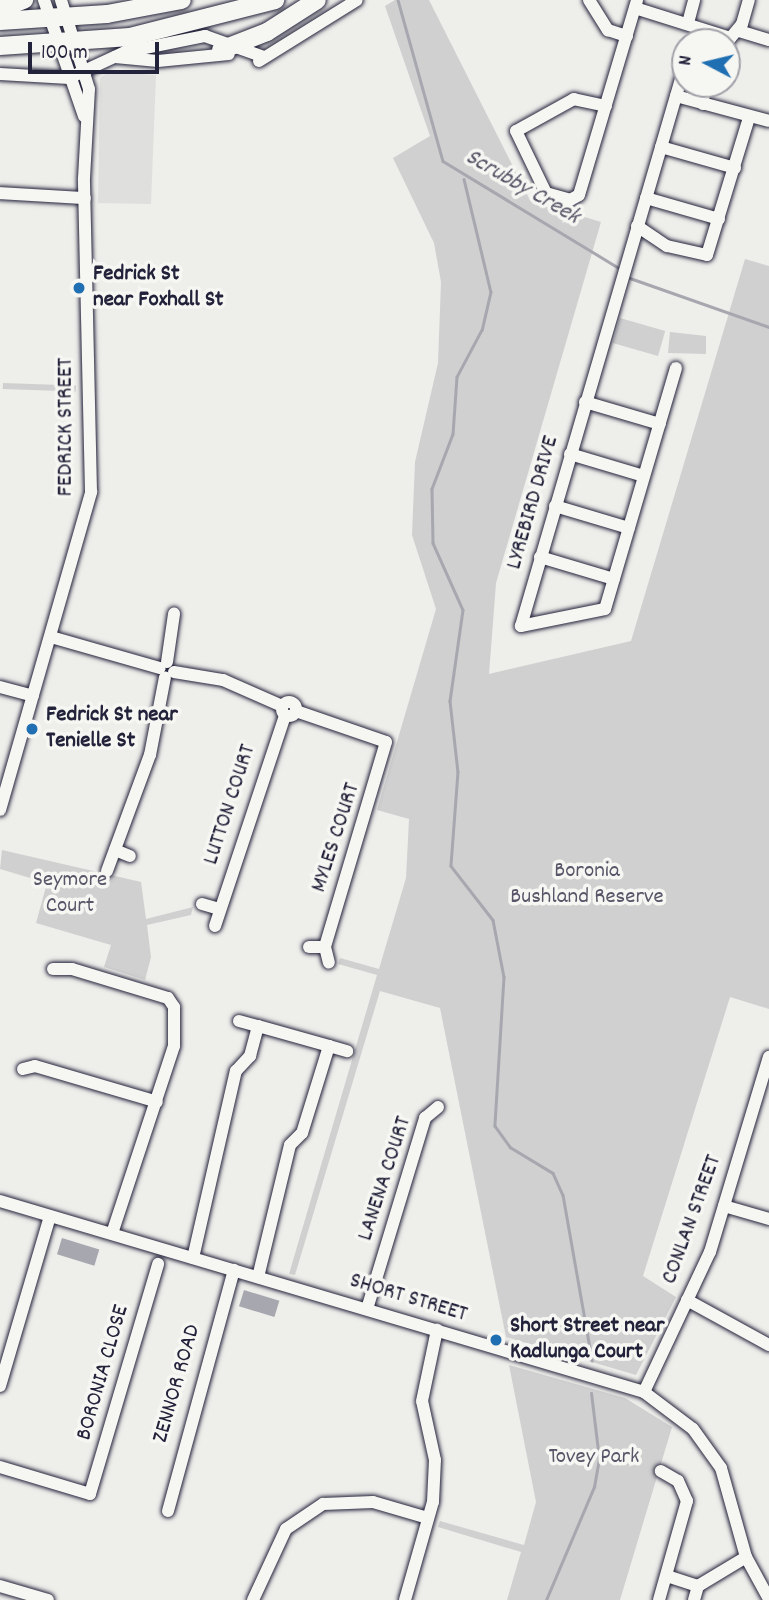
<!DOCTYPE html>
<style>
body{margin:0}
#map{position:relative;width:769px;height:1600px;overflow:hidden;background:#eeeeeb;font-family:Dekko,sans-serif}
div>[style]{position:absolute}
.built>*{inset:0;background:#dfdfde}
.green>*{inset:0;background:#d0d0d1;transform-origin:0 0}
.water>*{inset:0;background:#a7a7af;transform-origin:0 0}
.stream>*{height:2.5px;margin:-1.25px;padding:0 1.25px;transform-origin:1.25px;border-radius:1.25px;background:#a7a7af}
.roads{filter:drop-shadow(0 0 2px #22223b) drop-shadow(0 0 2px #22223b)}
.minor>*{height:12px;margin:-6px;padding:0 6px;transform-origin:6px;border-radius:6px;background:#f6f6f2}
.minor>.ring{margin:-6px;padding:0;box-sizing:content-box;background:none;border:12px solid #f6f6f2;border-radius:50%}
.highway>*{height:18px;margin:-9px;padding:0 9px;transform-origin:9px;border-radius:9px;background:#f6f6f2}
.dots>*{width:19px;height:19px;translate:-50% -50%;box-sizing:border-box;border:4px solid #f6f6f2;border-radius:50%}
span{translate:-50% -50%;white-space:nowrap;text-align:center;line-height:1.15;-webkit-text-stroke:7px #f6f6f2;paint-order:stroke}
.poi-label{font-size:23px;color:#22223b;font-weight:700}
.left{translate:0 -50%;text-align:left}
.street-label{font-size:23px;color:#22223b}
.park-label{font-size:23px;color:#565668}
.water-label{font-size:24px;color:#575769;font-style:italic}
.north{position:absolute;left:671px;top:28px;width:70px;height:70px;box-sizing:border-box;background:#f6f6f2;border:2px solid #a1a1a9;border-radius:50%;rotate:277deg;font-size:19px;font-weight:700;line-height:28px;text-align:center;color:#22223b}
.north::after{content:'';display:block;margin:auto;width:24px;height:32px;background:#1f6fb2;clip-path:polygon(50% 0,100% 100%,50% 72%,0 100%)}
.scale{position:absolute;left:28px;top:42px;width:131px;height:32px;box-sizing:border-box;border:4px solid #22223b;border-top:0;padding-left:9px;font-size:21px;line-height:24px;white-space:nowrap;color:#22223b;-webkit-text-stroke:5px #f6f6f2;paint-order:stroke}
</style>
<div id="map">
<div class="built">
<div style="clip-path:polygon(109px 72px,156px 75px,151px 204px,98px 203px,100px 78px)"></div>
</div>
<div class="green">
<div style="clip-path:polygon(395px 0,429px 0,530px 200px,601px 222px,496px 583px,489px 674px,631px 641px,745px 259px,769px 266px,769px 1009px,730px 997px,643px 1276px,676px 1297px,636px 1375px,506px 1337px,440px 1008px,380px 991px,295px 1275px,289px 1274px,377px 975px,338px 964px,340px 958px,379px 969px,406px 878px,409px 819px,377px 810px,436px 609px,412px 535px,415px 462px,438px 363px,441px 282px,434px 243px,393px 158px,430px 136px,385px 6px)"></div>
<div style="left:620px;top:318px;width:47px;height:26px;rotate:16deg"></div>
<div style="clip-path:polygon(670px 332px,706px 336px,706px 354px,668px 353px)"></div>
<div style="left:3px;top:383px;width:73px;height:6px;rotate:2deg"></div>
<div style="clip-path:polygon(2px 850px,141px 882px,146px 919px,193px 907px,191px 915px,147px 925px,151px 957px,145px 980px,104px 967px,111px 945px,36px 923px,47px 883px,0 869px)"></div>
<div style="clip-path:polygon(509px 1365px,625px 1398px,672px 1427px,620px 1600px,507px 1600px,521px 1552px,438px 1527px,440px 1521px,524px 1545px,536px 1502px)"></div>
</div>
<div class="water">
<div style="left:62px;top:1238px;width:39px;height:17px;rotate:17deg"></div>
<div style="left:244px;top:1290px;width:37px;height:17px;rotate:17deg"></div>
</div>
<div class="stream">
<div style="left:398px;top:0;width:167px;rotate:74.4deg"></div>
<div style="left:443px;top:161px;width:204px;rotate:31.3deg"></div>
<div style="left:464px;top:179px;width:116px;rotate:76.6deg"></div>
<div style="left:491px;top:292px;width:39px;rotate:103deg"></div>
<div style="left:482px;top:330px;width:53px;rotate:118deg"></div>
<div style="left:457px;top:377px;width:57px;rotate:94deg"></div>
<div style="left:453px;top:434px;width:59px;rotate:110.9deg"></div>
<div style="left:432px;top:489px;width:54px;rotate:88.9deg"></div>
<div style="left:433px;top:543px;width:73px;rotate:65.9deg"></div>
<div style="left:463px;top:610px;width:92px;rotate:98.1deg"></div>
<div style="left:450px;top:701px;width:71px;rotate:83.6deg"></div>
<div style="left:458px;top:772px;width:94px;rotate:94.3deg"></div>
<div style="left:451px;top:866px;width:68px;rotate:52.1deg"></div>
<div style="left:493px;top:920px;width:58px;rotate:79.1deg"></div>
<div style="left:504px;top:977px;width:149px;rotate:93.5deg"></div>
<div style="left:495px;top:1126px;width:26px;rotate:54deg"></div>
<div style="left:510px;top:1147px;width:50px;rotate:31.2deg"></div>
<div style="left:553px;top:1173px;width:24px;rotate:66deg"></div>
<div style="left:563px;top:1195px;width:168px;rotate:80deg"></div>
<div style="left:630px;top:278px;width:147px;rotate:19.4deg"></div>
<div style="left:546px;top:1600px;width:123px;rotate:-67deg"></div>
<div style="left:594px;top:1487px;width:28px;rotate:-80deg"></div>
<div style="left:599px;top:1459px;width:66px;rotate:-96.9deg"></div>
</div>
<div class="roads">
<div class="minor">
<div style="left:44px;top:0;width:123px;rotate:71deg"></div>
<div style="left:589px;top:0;width:36px;rotate:58deg"></div>
<div style="left:608px;top:30px;width:20px;rotate:18deg"></div>
<div style="left:635px;top:8px;width:100px;rotate:17.5deg"></div>
<div style="left:688px;top:23px;width:24px;rotate:-75deg"></div>
<div style="left:739px;top:31px;width:31px;rotate:17deg"></div>
<div style="left:727px;top:42px;width:23px;rotate:-50deg"></div>
<div style="left:742px;top:24px;width:25px;rotate:-74deg"></div>
<div style="left:115px;top:57px;width:43px;rotate:5.3deg"></div>
<div style="left:158px;top:61px;width:71px;rotate:-5.6deg"></div>
<div style="left:259px;top:61px;width:115px;rotate:-31.9deg"></div>
<div style="left:0;top:74px;width:69px;rotate:3.3deg"></div>
<div style="left:69px;top:78px;width:62px;rotate:-24.9deg"></div>
<div style="left:125px;top:52px;width:82px;rotate:-11.3deg"></div>
<div style="left:205px;top:36px;width:63px;rotate:19.6deg"></div>
<div style="left:676px;top:96px;width:96px;rotate:15deg"></div>
<div style="left:703px;top:104px;width:20px;rotate:-87deg"></div>
<div style="left:606px;top:106px;width:33px;rotate:-168deg"></div>
<div style="left:574px;top:99px;width:66px;rotate:151.1deg"></div>
<div style="left:516px;top:131px;width:69px;rotate:64.2deg"></div>
<div style="left:546px;top:193px;width:25px;rotate:16deg"></div>
<div style="left:570px;top:200px;width:10px;rotate:-29deg"></div>
<div style="left:579px;top:195px;width:203px;rotate:-73.4deg"></div>
<div style="left:661px;top:147px;width:77px;rotate:15.8deg"></div>
<div style="left:0;top:193px;width:85px;rotate:3.4deg"></div>
<div style="left:646px;top:198px;width:76px;rotate:16deg"></div>
<div style="left:637px;top:226px;width:36px;rotate:34deg"></div>
<div style="left:667px;top:246px;width:41px;rotate:12.7deg"></div>
<div style="left:707px;top:255px;width:143px;rotate:-73deg"></div>
<div style="left:676px;top:368px;width:251px;rotate:106.4deg"></div>
<div style="left:605px;top:609px;width:86px;rotate:168.6deg"></div>
<div style="left:521px;top:626px;width:584px;rotate:-73.7deg"></div>
<div style="left:585px;top:402px;width:78px;rotate:16.3deg"></div>
<div style="left:570px;top:454px;width:77px;rotate:16.6deg"></div>
<div style="left:555px;top:506px;width:77px;rotate:16.6deg"></div>
<div style="left:540px;top:557px;width:77px;rotate:16.6deg"></div>
<div style="left:51px;top:637px;width:113px;rotate:15.9deg"></div>
<div style="left:167px;top:662px;width:49px;rotate:-81.7deg"></div>
<div style="left:174px;top:672px;width:50px;rotate:9.3deg"></div>
<div style="left:223px;top:680px;width:64px;rotate:23.8deg"></div>
<div style="left:0;top:687px;width:34px;rotate:15deg"></div>
<div class="ring" style="left:282px;top:702px;width:2px;height:2px"></div>
<div style="left:296px;top:711px;width:95px;rotate:19deg"></div>
<div style="left:386px;top:742px;width:214px;rotate:106.6deg"></div>
<div style="left:0;top:810px;width:331px;rotate:-74deg"></div>
<div style="left:91px;top:492px;width:314px;rotate:-91.3deg"></div>
<div style="left:84px;top:178px;width:89px;rotate:-86.8deg"></div>
<div style="left:89px;top:89px;width:93px;rotate:-107.5deg"></div>
<div style="left:115px;top:850px;width:16px;rotate:22deg"></div>
<div style="left:107px;top:871px;width:124px;rotate:-69.7deg"></div>
<div style="left:150px;top:755px;width:79px;rotate:-79.1deg"></div>
<div style="left:202px;top:904px;width:18px;rotate:16deg"></div>
<div style="left:215px;top:926px;width:222px;rotate:-71.6deg"></div>
<div style="left:309px;top:947px;width:16px"></div>
<div style="left:325px;top:947px;width:16px;rotate:76deg"></div>
<div style="left:53px;top:969px;width:19px"></div>
<div style="left:72px;top:969px;width:100px;rotate:16.8deg"></div>
<div style="left:168px;top:998px;width:11px;rotate:56deg"></div>
<div style="left:174px;top:1007px;width:39px;rotate:90deg"></div>
<div style="left:174px;top:1046px;width:197px;rotate:108.3deg"></div>
<div style="left:239px;top:1021px;width:20px;rotate:15deg"></div>
<div style="left:329px;top:1046px;width:19px;rotate:16deg"></div>
<div style="left:23px;top:1069px;width:12px;rotate:-14deg"></div>
<div style="left:35px;top:1066px;width:127px;rotate:16.4deg"></div>
<div style="left:0;top:1201px;width:672px;rotate:16.52deg"></div>
<div style="left:644px;top:1392px;width:61px;rotate:37.1deg"></div>
<div style="left:693px;top:1429px;width:48px;rotate:54.3deg"></div>
<div style="left:721px;top:1468px;width:92px;rotate:74.3deg"></div>
<div style="left:746px;top:1557px;width:48px;rotate:61.3deg"></div>
<div style="left:724px;top:1206px;width:47px;rotate:16.1deg"></div>
<div style="left:193px;top:1258px;width:192px;rotate:-77.1deg"></div>
<div style="left:236px;top:1071px;width:21px;rotate:-47deg"></div>
<div style="left:250px;top:1056px;width:31px;rotate:-75deg"></div>
<div style="left:258px;top:1026px;width:74px;rotate:15.7deg"></div>
<div style="left:329px;top:1046px;width:91px;rotate:107.2deg"></div>
<div style="left:302px;top:1133px;width:17px;rotate:135deg"></div>
<div style="left:290px;top:1145px;width:136px;rotate:103.6deg"></div>
<div style="left:687px;top:1300px;width:94px;rotate:28.8deg"></div>
<div style="left:367px;top:1309px;width:200px;rotate:-73.1deg"></div>
<div style="left:425px;top:1118px;width:17px;rotate:-40deg"></div>
<div style="left:0;top:1386px;width:177px;rotate:-73.6deg"></div>
<div style="left:644px;top:1392px;width:155px;rotate:-64.8deg"></div>
<div style="left:710px;top:1252px;width:204px;rotate:-73.2deg"></div>
<div style="left:0;top:1467px;width:94px;rotate:16.7deg"></div>
<div style="left:90px;top:1494px;width:240px;rotate:-73.5deg"></div>
<div style="left:168px;top:1511px;width:250px;rotate:-74.7deg"></div>
<div style="left:667px;top:1576px;width:33px;rotate:18deg"></div>
<div style="left:698px;top:1586px;width:56px;rotate:-31.1deg"></div>
<div style="left:0;top:1586px;width:50px;rotate:16.3deg"></div>
<div style="left:253px;top:1600px;width:78px;rotate:-65.1deg"></div>
<div style="left:286px;top:1529px;width:45px;rotate:-34deg"></div>
<div style="left:323px;top:1504px;width:50px;rotate:-2.3deg"></div>
<div style="left:373px;top:1502px;width:57px;rotate:16.2deg"></div>
<div style="left:405px;top:1600px;width:102px;rotate:-74.1deg"></div>
<div style="left:433px;top:1502px;width:42px;rotate:-87.3deg"></div>
<div style="left:435px;top:1460px;width:60px;rotate:-102.4deg"></div>
<div style="left:422px;top:1401px;width:73px;rotate:-78.1deg"></div>
<div style="left:659px;top:1600px;width:103px;rotate:-74.2deg"></div>
<div style="left:687px;top:1501px;width:22px;rotate:-114deg"></div>
<div style="left:678px;top:1481px;width:20px;rotate:-150deg"></div>
<div style="left:694px;top:1600px;width:15px;rotate:-74deg"></div>
</div>
<div class="highway">
<div style="left:0;top:9px;width:26px;rotate:-21deg"></div>
<div style="left:0;top:21px;width:107px;rotate:-3.7deg"></div>
<div style="left:107px;top:14px;width:76px;rotate:-10.6deg"></div>
<div style="left:0;top:46px;width:130px;rotate:-4deg"></div>
<div style="left:130px;top:37px;width:150px;rotate:-14.3deg"></div>
<div style="left:221px;top:50px;width:49px;rotate:-21.4deg"></div>
<div style="left:267px;top:32px;width:59px;rotate:-32.6deg"></div>
</div>
</div>
<div class="dots">
<div style="left:79px;top:288px;background:#1f6fb2"></div>
<div style="left:32px;top:729px;background:#1f6fb2"></div>
<div style="left:496px;top:1340px;background:#1f6fb2"></div>
</div>
<div class="poi-label">
<span class="left" style="left:93px;top:288px">Fedrick St<br>near Foxhall St</span>
<span class="left" style="left:46px;top:729px">Fedrick St near<br>Tenielle St</span>
<span class="left" style="left:510px;top:1340px">Short Street near<br>Kadlunga Court</span>
</div>
<div class="street-label">
<span style="left:67px;top:427px;rotate:-90deg">FEDRICK STREET</span>
<span style="left:534px;top:503px;rotate:-74deg">LYREBIRD DRIVE</span>
<span style="left:231px;top:805px;rotate:-72deg">LUTTON COURT</span>
<span style="left:337px;top:838px;rotate:-72deg">MYLES COURT</span>
<span style="left:386px;top:1179px;rotate:-72deg">LANENA COURT</span>
<span style="left:693px;top:1220px;rotate:-70deg">CONLAN STREET</span>
<span style="left:408px;top:1299px;rotate:17deg">SHORT STREET</span>
<span style="left:104px;top:1373px;rotate:-74deg">BORONIA CLOSE</span>
<span style="left:178px;top:1384px;rotate:-74deg">ZENNOR ROAD</span>
</div>
<div class="park-label">
<span style="left:587px;top:885px">Boronia<br>Bushland Reserve</span>
<span style="left:70px;top:894px">Seymore<br>Court</span>
<span style="left:594px;top:1458px">Tovey Park</span>
</div>
<div class="water-label">
<span style="left:522px;top:188px;rotate:30deg">Scrubby Creek</span>
</div>
<div class="north">N</div>
<div class="scale">100 m</div>
</div>
